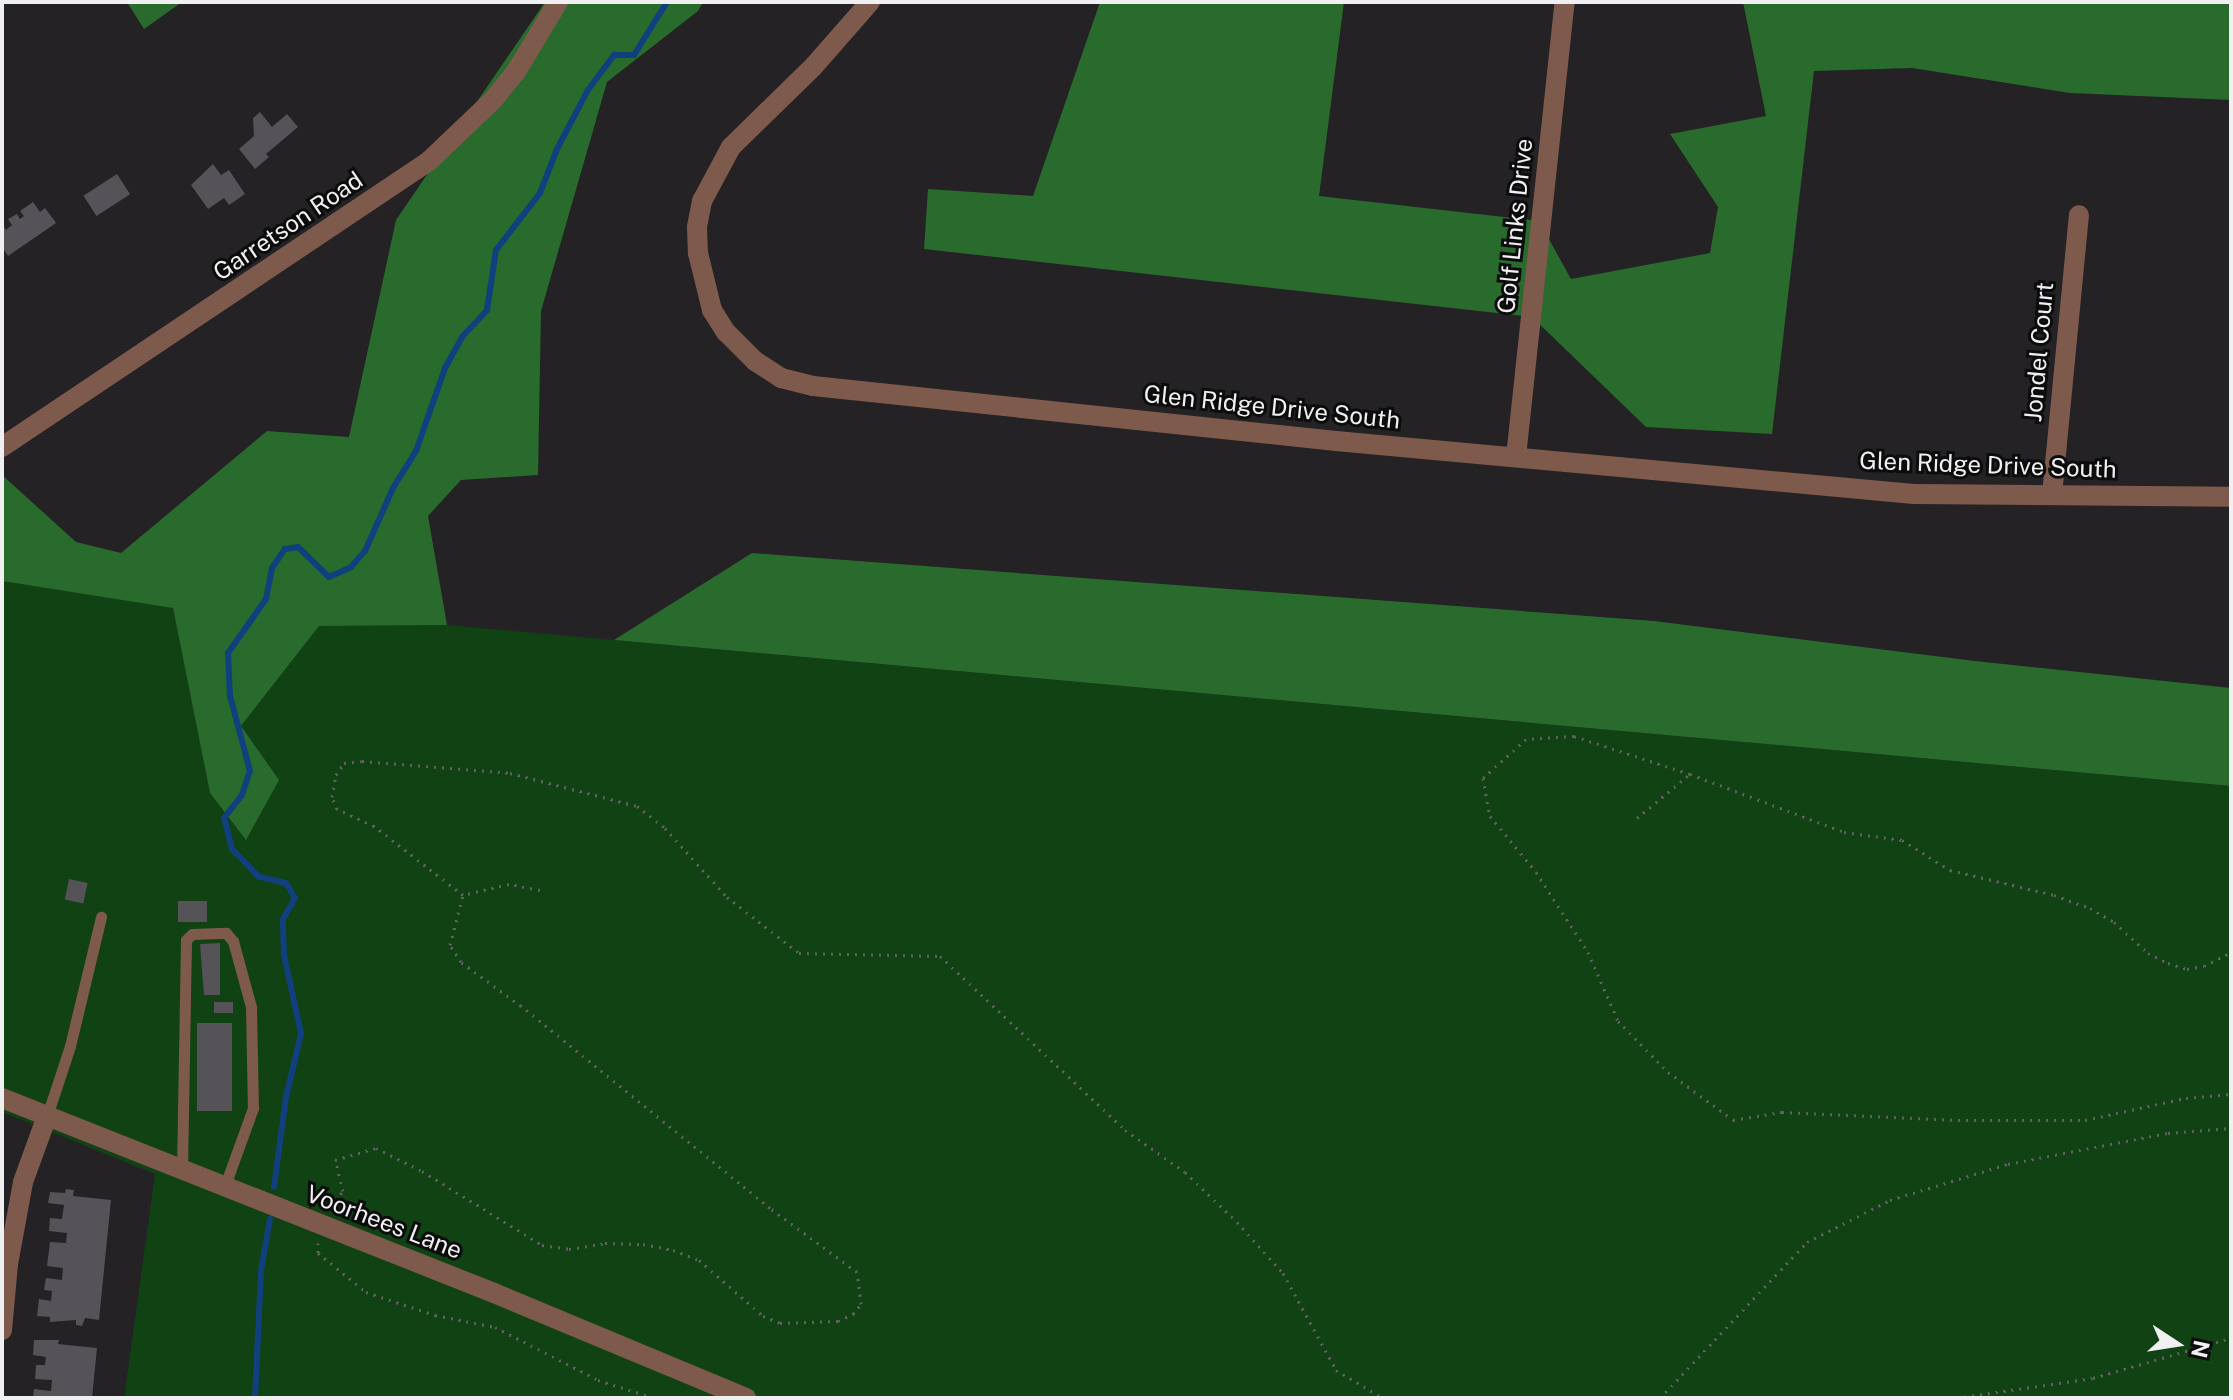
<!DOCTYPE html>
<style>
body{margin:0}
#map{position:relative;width:2233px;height:1400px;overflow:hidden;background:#242225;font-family:"Public Sans",sans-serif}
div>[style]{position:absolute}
.green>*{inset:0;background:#104214}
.forest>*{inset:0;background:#296a2d}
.stream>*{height:6px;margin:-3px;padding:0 3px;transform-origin:3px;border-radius:3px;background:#10417e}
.building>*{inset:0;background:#555358;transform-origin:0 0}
.path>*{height:3px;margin-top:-1.5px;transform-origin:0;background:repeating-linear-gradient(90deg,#616062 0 2px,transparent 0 8px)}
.service>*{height:11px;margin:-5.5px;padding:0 5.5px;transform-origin:5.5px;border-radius:5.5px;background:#7e5a4d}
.minor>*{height:20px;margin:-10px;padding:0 10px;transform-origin:10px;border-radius:10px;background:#7e5a4d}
.tertiary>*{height:20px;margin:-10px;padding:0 10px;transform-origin:10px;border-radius:10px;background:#7e5a4d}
span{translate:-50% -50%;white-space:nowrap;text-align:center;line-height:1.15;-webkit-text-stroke:6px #0c0c0d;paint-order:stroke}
.street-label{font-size:24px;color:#f0eff1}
.frame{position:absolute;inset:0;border:4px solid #f0eff1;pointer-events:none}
.north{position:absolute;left:2137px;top:1304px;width:80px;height:80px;-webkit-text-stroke:6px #0c0c0d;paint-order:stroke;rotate:102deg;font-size:22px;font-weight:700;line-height:32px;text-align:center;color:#f0eff1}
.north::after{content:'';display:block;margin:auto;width:28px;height:36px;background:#f0eff1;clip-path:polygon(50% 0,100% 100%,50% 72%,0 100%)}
</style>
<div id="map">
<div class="green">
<div style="clip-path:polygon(2px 581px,173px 607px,210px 793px,241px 726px,319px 626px,447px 625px,2231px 786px,2231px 1398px,124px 1398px,155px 1174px,2px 1112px)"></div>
</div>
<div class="forest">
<div style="clip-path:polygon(127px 2px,182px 2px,144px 29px)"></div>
<div style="clip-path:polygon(545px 2px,703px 2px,698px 11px,607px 82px,541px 311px,538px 475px,461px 480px,428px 516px,447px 625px,319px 626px,241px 726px,279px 780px,246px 840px,210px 793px,173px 608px,2px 581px,2px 475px,76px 542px,121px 553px,267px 431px,349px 437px,396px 220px)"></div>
<div style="clip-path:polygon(1100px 2px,1344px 2px,1319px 196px,1539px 221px,1571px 279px,1710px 253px,1718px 207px,1670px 134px,1766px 116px,1743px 2px,2231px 2px,2231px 100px,2070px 93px,1912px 68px,1814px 71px,1772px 434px,1646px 427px,1532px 317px,924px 249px,928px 189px,1033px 196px)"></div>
<div style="clip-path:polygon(752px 553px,1654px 621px,1975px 661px,2231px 688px,2231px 786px,614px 640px)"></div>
</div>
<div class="stream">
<div style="left:274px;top:1187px;width:91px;rotate:-82.4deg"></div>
<div style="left:286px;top:1097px;width:65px;rotate:-76.6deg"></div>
<div style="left:301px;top:1034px;width:81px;rotate:-102.1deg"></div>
<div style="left:284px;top:955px;width:36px;rotate:-92deg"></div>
<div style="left:283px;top:919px;width:24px;rotate:-60deg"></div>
<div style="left:295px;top:898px;width:17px;rotate:-121deg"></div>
<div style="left:286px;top:883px;width:28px;rotate:-167deg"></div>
<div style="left:259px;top:877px;width:39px;rotate:-134deg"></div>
<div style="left:232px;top:849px;width:32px;rotate:-104deg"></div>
<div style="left:224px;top:818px;width:29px;rotate:-52deg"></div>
<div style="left:242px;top:795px;width:25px;rotate:-72deg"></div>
<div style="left:250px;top:771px;width:78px;rotate:-104.9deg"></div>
<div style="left:230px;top:696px;width:43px;rotate:-92.7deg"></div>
<div style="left:228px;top:653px;width:66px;rotate:-54.9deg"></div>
<div style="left:266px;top:599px;width:32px;rotate:-79deg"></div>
<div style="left:272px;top:568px;width:23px;rotate:-56deg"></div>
<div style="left:285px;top:549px;width:13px;rotate:-9deg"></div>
<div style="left:298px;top:547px;width:43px;rotate:44.1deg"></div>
<div style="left:329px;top:577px;width:24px;rotate:-24deg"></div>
<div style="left:351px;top:567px;width:21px;rotate:-49deg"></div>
<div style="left:365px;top:551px;width:69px;rotate:-66deg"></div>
<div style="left:393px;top:488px;width:44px;rotate:-58.1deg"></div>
<div style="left:416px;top:451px;width:88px;rotate:-70.7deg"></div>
<div style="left:445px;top:368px;width:35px;rotate:-61deg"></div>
<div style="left:462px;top:337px;width:37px;rotate:-47deg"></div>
<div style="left:487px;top:310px;width:61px;rotate:-81.5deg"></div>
<div style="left:496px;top:250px;width:72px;rotate:-52.3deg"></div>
<div style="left:540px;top:193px;width:47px;rotate:-68.9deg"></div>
<div style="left:557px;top:149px;width:67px;rotate:-62.3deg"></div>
<div style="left:588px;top:90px;width:44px;rotate:-53.4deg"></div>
<div style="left:614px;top:55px;width:20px"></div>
<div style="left:634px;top:55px;width:62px;rotate:-58.1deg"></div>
<div style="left:255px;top:1398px;width:128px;rotate:-87.3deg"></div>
<div style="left:261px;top:1270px;width:52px;rotate:-80deg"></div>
</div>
<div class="building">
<div style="clip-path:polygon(260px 112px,272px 127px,287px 114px,298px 127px,266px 154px,269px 157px,255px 169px,239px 149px,254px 136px,253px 118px)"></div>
<div style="clip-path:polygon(213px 164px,221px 175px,229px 170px,245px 194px,229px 205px,224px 198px,208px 209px,191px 185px)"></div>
<div style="left:117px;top:174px;width:24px;height:40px;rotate:57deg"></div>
<div style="clip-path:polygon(33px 202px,40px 212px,45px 208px,56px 223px,8px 256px,2px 247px,2px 224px,6px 230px,12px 225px,8px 219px,17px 214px,20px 219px,24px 216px,20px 211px)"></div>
<div style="left:69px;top:879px;width:19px;height:21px;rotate:12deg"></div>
<div style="left:178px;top:901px;width:29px;height:21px"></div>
<div style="clip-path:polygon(220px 943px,220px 995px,204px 995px,200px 944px)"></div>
<div style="left:214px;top:1002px;width:19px;height:11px"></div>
<div style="left:197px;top:1023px;width:35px;height:88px"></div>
<div style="clip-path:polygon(66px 1189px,74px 1190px,73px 1196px,111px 1200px,99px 1320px,85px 1318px,82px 1326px,76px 1325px,76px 1320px,50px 1322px,50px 1317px,37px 1316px,39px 1299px,51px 1301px,52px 1291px,44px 1290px,46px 1278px,62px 1280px,63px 1268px,47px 1266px,50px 1242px,66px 1243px,67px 1233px,49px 1231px,50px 1218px,62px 1219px,64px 1205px,48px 1203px,50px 1192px,65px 1193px)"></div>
<div style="clip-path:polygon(34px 1340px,59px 1340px,58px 1344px,97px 1348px,92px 1398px,33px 1398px,34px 1389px,51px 1391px,52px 1380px,35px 1379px,36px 1365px,45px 1365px,46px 1357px,33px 1355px)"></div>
</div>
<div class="path">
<div style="left:1690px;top:774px;width:165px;rotate:20.6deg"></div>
<div style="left:1844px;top:832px;width:59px;rotate:7.9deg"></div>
<div style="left:1902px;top:840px;width:57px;rotate:32deg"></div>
<div style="left:1950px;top:870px;width:107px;rotate:13.5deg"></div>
<div style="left:2054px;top:895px;width:38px;rotate:20deg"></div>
<div style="left:2090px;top:908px;width:28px;rotate:30deg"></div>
<div style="left:2114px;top:922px;width:46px;rotate:42.4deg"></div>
<div style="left:2148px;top:953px;width:22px;rotate:27deg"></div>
<div style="left:2168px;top:963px;width:20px;rotate:18deg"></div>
<div style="left:2187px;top:969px;width:17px;rotate:-10deg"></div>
<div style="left:2204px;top:966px;width:30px;rotate:-27deg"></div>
<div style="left:1637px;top:818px;width:69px;rotate:-39.7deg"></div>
<div style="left:1690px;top:774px;width:122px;rotate:-161.9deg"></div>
<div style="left:1574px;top:736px;width:48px;rotate:176.4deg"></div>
<div style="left:1526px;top:739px;width:58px;rotate:137.8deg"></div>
<div style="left:1483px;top:778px;width:39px;rotate:80deg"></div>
<div style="left:1490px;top:816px;width:72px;rotate:50.6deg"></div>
<div style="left:1536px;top:872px;width:95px;rotate:57deg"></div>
<div style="left:1588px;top:952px;width:75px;rotate:66.5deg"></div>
<div style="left:1618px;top:1021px;width:71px;rotate:45.6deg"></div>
<div style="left:1668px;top:1072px;width:81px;rotate:36.4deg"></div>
<div style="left:1733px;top:1120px;width:50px;rotate:-9.3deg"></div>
<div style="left:1782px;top:1112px;width:176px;rotate:2.6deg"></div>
<div style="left:1958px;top:1120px;width:127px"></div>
<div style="left:2085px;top:1120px;width:103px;rotate:-12.3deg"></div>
<div style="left:2186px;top:1098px;width:45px;rotate:-5.1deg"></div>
<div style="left:540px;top:890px;width:32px;rotate:-169deg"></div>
<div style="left:509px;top:884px;width:47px;rotate:166.6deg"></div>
<div style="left:463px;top:895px;width:113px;rotate:-142.2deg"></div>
<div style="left:374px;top:826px;width:41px;rotate:-155.3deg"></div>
<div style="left:337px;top:809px;width:13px;rotate:-113deg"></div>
<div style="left:332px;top:797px;width:22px;rotate:-80deg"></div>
<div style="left:336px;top:775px;width:14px;rotate:-56deg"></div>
<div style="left:344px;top:763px;width:18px;rotate:-6deg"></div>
<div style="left:362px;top:761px;width:148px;rotate:4.6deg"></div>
<div style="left:510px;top:773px;width:131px;rotate:14.6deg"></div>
<div style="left:637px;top:806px;width:36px;rotate:38deg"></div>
<div style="left:665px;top:828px;width:93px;rotate:48.1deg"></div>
<div style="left:727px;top:897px;width:91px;rotate:37.9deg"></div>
<div style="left:799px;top:953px;width:141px;rotate:1.2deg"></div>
<div style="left:940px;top:956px;width:254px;rotate:43.2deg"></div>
<div style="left:1125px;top:1130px;width:73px;rotate:35deg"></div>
<div style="left:1185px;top:1172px;width:72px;rotate:43.9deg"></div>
<div style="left:1237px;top:1222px;width:69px;rotate:48deg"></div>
<div style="left:1283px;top:1273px;width:111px;rotate:61.3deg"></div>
<div style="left:1336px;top:1370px;width:55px;rotate:30.8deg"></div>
<div style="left:331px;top:1207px;width:20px;rotate:-53deg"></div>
<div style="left:343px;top:1191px;width:32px;rotate:-104deg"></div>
<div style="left:335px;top:1160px;width:43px;rotate:-16.3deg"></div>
<div style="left:376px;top:1148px;width:51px;rotate:26.6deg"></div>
<div style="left:422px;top:1171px;width:141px;rotate:31.7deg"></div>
<div style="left:542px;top:1245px;width:27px;rotate:8deg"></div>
<div style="left:569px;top:1249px;width:36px;rotate:-9deg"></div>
<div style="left:605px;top:1243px;width:38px;rotate:2deg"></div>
<div style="left:643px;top:1244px;width:31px;rotate:11deg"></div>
<div style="left:673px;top:1250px;width:28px;rotate:21deg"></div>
<div style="left:699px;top:1260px;width:85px;rotate:41.2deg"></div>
<div style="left:763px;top:1316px;width:18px;rotate:22deg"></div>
<div style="left:780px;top:1323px;width:58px;rotate:-2deg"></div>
<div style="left:838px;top:1321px;width:17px;rotate:-25deg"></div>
<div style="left:853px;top:1314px;width:13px;rotate:-51deg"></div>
<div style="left:861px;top:1304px;width:32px;rotate:-97deg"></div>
<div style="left:857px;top:1272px;width:108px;rotate:-143.7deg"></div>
<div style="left:770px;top:1208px;width:321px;rotate:-140.9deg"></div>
<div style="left:521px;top:1006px;width:74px;rotate:-143.7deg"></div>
<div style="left:461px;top:962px;width:20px;rotate:-123deg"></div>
<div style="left:450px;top:945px;width:52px;rotate:-75.4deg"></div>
<div style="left:318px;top:1243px;width:10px;rotate:90deg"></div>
<div style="left:318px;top:1253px;width:62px;rotate:39.1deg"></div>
<div style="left:366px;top:1292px;width:73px;rotate:18.4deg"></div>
<div style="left:435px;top:1315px;width:61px;rotate:11.3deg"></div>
<div style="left:495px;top:1327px;width:116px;rotate:27.2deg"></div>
<div style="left:598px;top:1380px;width:59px;rotate:17.8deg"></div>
<div style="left:1660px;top:1398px;width:214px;rotate:-46.7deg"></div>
<div style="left:1807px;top:1242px;width:93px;rotate:-26.8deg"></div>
<div style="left:1890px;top:1200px;width:123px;rotate:-17deg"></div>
<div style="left:2008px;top:1164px;width:163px;rotate:-11deg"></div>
<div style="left:2168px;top:1133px;width:63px;rotate:-4.5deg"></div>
<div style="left:1956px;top:1398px;width:138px;rotate:-8.3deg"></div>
<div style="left:2093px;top:1378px;width:144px;rotate:-16.2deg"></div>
</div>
<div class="service">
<div style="left:47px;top:1116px;width:74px;rotate:-71.8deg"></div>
<div style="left:70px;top:1046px;width:133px;rotate:-76.5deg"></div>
<div style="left:182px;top:1170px;width:230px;rotate:-89deg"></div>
<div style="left:186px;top:940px;width:8px;rotate:-45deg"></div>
<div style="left:192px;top:934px;width:34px;rotate:-2deg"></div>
<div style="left:226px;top:933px;width:11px;rotate:49deg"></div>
<div style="left:233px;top:941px;width:68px;rotate:74.7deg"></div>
<div style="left:251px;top:1007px;width:101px;rotate:88.9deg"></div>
<div style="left:253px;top:1108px;width:85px;rotate:109.9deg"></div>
</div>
<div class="minor">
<div style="left:870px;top:2px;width:86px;rotate:131.2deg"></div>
<div style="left:813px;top:67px;width:115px;rotate:135.7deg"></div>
<div style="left:731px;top:147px;width:61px;rotate:118.2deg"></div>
<div style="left:702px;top:201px;width:26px;rotate:101deg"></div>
<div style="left:697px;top:227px;width:26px;rotate:88deg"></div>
<div style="left:698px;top:253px;width:59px;rotate:76.2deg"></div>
<div style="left:712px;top:310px;width:26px;rotate:58deg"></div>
<div style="left:726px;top:332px;width:41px;rotate:45deg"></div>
<div style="left:755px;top:361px;width:31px;rotate:33deg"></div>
<div style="left:781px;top:378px;width:33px;rotate:14deg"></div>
<div style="left:813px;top:386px;width:526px;rotate:6deg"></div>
<div style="left:1336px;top:441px;width:580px;rotate:5.24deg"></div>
<div style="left:1914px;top:494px;width:317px;rotate:0.5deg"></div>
<div style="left:1516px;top:457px;width:458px;rotate:-83.9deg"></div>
<div style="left:2052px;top:495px;width:281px;rotate:-84.5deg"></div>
<div style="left:2px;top:1098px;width:529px;rotate:21.62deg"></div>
<div style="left:494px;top:1293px;width:273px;rotate:22.6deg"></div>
<div style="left:2px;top:1330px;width:66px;rotate:-84.8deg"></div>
<div style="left:8px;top:1264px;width:83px;rotate:-79.6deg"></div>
<div style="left:23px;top:1182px;width:70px;rotate:-70deg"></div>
</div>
<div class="tertiary">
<div style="left:2px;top:447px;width:514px;rotate:-33.81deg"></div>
<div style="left:429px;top:161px;width:88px;rotate:-43.6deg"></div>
<div style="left:493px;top:100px;width:38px;rotate:-51deg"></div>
<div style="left:517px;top:70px;width:79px;rotate:-58.9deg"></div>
</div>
<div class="street-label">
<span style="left:288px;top:226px;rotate:-34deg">Garretson Road</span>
<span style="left:1515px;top:226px;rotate:-84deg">Golf Links Drive</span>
<span style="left:2039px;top:352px;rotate:-85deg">Jondel Court</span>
<span style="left:1272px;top:407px;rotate:6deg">Glen Ridge Drive South</span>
<span style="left:1988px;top:465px;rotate:2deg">Glen Ridge Drive South</span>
<span style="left:384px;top:1222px;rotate:21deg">Voorhees Lane</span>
</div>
<div class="frame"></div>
<div class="north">N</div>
</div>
